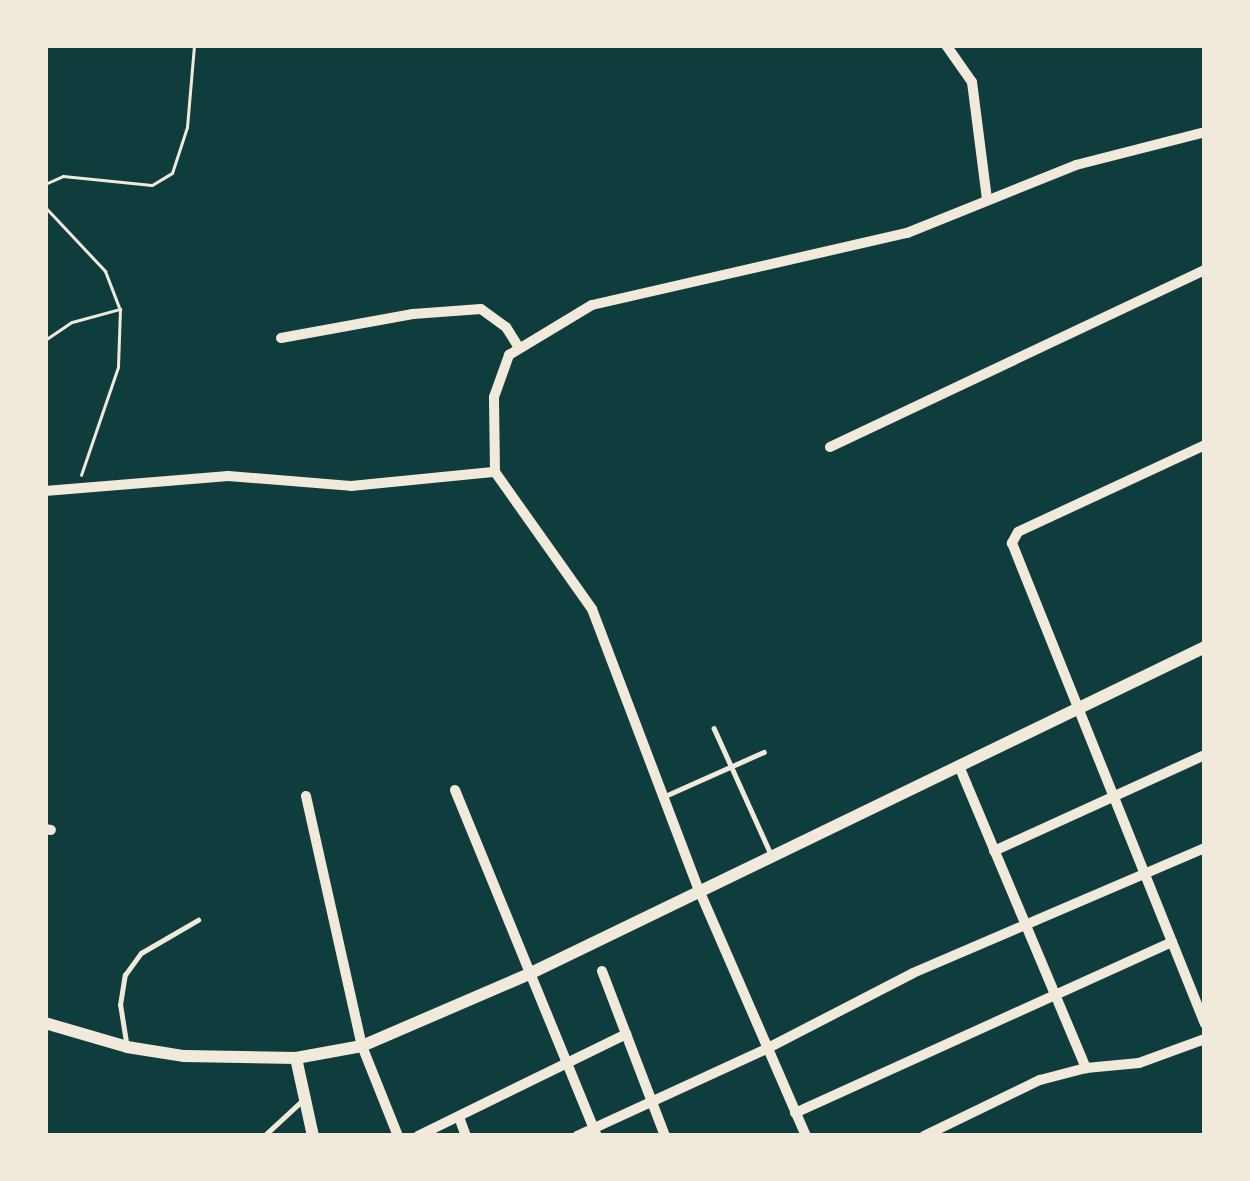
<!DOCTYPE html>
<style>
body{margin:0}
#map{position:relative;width:1250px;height:1181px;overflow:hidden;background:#0f3d3e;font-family:Raleway,sans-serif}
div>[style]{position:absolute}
.path>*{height:3px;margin:-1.5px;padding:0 1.5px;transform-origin:1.5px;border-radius:1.5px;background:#f1e9da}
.service>*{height:4.5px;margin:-2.25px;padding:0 2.25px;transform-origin:2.25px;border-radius:2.25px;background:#f1e9da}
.minor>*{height:10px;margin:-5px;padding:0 5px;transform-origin:5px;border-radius:5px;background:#f1e9da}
.tertiary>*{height:12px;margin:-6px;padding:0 6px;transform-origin:6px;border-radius:6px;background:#f1e9da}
span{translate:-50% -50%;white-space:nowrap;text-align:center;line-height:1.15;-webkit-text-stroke:10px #f1e9da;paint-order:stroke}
.frame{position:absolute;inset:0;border:48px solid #f1e9da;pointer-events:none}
</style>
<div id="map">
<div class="path">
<div style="left:45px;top:184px;width:20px;rotate:-24deg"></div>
<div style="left:63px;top:176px;width:89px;rotate:5.8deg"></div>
<div style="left:152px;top:185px;width:23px;rotate:-31deg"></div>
<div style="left:172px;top:173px;width:48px;rotate:-71.9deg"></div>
<div style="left:187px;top:127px;width:82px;rotate:-85.1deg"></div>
<div style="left:45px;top:207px;width:88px;rotate:46.8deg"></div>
<div style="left:105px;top:271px;width:39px;rotate:69deg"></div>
<div style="left:45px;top:340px;width:32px;rotate:-34deg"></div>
<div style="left:72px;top:322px;width:50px;rotate:-15.2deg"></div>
<div style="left:120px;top:309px;width:58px;rotate:92deg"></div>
<div style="left:118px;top:367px;width:114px;rotate:108.9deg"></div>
</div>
<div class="service">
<div style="left:714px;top:728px;width:138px;rotate:65.7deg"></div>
<div style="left:665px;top:796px;width:108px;rotate:-24deg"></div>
<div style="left:126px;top:1042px;width:37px;rotate:-99deg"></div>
<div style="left:120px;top:1005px;width:30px;rotate:-81deg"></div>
<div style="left:125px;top:975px;width:27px;rotate:-54deg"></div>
<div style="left:141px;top:953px;width:66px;rotate:-30.1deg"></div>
<div style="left:264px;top:1136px;width:54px;rotate:-42.8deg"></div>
</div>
<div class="minor">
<div style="left:946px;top:45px;width:45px;rotate:54.9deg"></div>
<div style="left:972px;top:82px;width:118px;rotate:82.7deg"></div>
<div style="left:281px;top:338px;width:134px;rotate:-10.3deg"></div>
<div style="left:413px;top:314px;width:68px;rotate:-4.2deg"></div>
<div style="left:481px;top:309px;width:31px;rotate:36deg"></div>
<div style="left:506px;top:327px;width:25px;rotate:58deg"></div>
<div style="left:1205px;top:445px;width:206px;rotate:155.1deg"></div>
<div style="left:1018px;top:532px;width:13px;rotate:119deg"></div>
<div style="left:1012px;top:543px;width:518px;rotate:68.14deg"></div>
<div style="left:830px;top:447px;width:415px;rotate:-25.3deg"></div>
<div style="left:45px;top:491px;width:184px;rotate:-4.7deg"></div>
<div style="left:228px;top:476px;width:123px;rotate:4.6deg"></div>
<div style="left:351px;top:486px;width:145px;rotate:-5.6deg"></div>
<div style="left:959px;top:766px;width:328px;rotate:67.2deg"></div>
<div style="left:455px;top:790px;width:374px;rotate:67.7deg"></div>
<div style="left:306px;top:796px;width:256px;rotate:77.4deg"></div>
<div style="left:362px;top:1046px;width:97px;rotate:68.2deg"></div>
<div style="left:45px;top:829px;width:6px;rotate:9deg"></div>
<div style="left:994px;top:851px;width:232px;rotate:-24.5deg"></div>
<div style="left:602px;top:971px;width:177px;rotate:69.1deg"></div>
<div style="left:795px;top:1113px;width:414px;rotate:-24.4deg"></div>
<div style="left:459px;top:1117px;width:20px;rotate:70deg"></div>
<div style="left:418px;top:1136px;width:232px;rotate:-26.1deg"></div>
<div style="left:577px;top:1136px;width:210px;rotate:-24.7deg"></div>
<div style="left:768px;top:1048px;width:163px;rotate:-27.3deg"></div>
<div style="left:913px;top:973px;width:318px;rotate:-23.2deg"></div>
<div style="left:806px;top:1136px;width:270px;rotate:-113.5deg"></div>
<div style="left:698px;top:888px;width:298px;rotate:-110.8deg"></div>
<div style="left:592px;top:609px;width:168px;rotate:-125.3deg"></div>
<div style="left:495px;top:472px;width:75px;rotate:-90.8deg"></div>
<div style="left:494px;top:397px;width:45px;rotate:-70.3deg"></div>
<div style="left:509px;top:355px;width:97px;rotate:-31.1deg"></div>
<div style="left:592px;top:305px;width:323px;rotate:-12.9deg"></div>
<div style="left:907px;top:233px;width:182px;rotate:-21.9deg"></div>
<div style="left:1076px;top:165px;width:133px;rotate:-14.3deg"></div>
<div style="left:924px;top:1136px;width:129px;rotate:-25.8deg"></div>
<div style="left:1040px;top:1080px;width:48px;rotate:-14.6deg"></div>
<div style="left:1086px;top:1068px;width:53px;rotate:-5.4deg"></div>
<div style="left:1139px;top:1063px;width:70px;rotate:-20deg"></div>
</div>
<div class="tertiary">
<div style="left:45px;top:1023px;width:85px;rotate:16.3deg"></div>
<div style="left:127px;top:1047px;width:58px;rotate:9deg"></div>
<div style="left:184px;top:1056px;width:112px;rotate:1deg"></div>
<div style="left:296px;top:1058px;width:67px;rotate:-10.3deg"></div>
<div style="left:362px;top:1046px;width:182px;rotate:-23.3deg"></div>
<div style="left:529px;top:974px;width:751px;rotate:-25.81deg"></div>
<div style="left:296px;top:1058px;width:80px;rotate:77.7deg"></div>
</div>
<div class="frame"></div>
</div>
